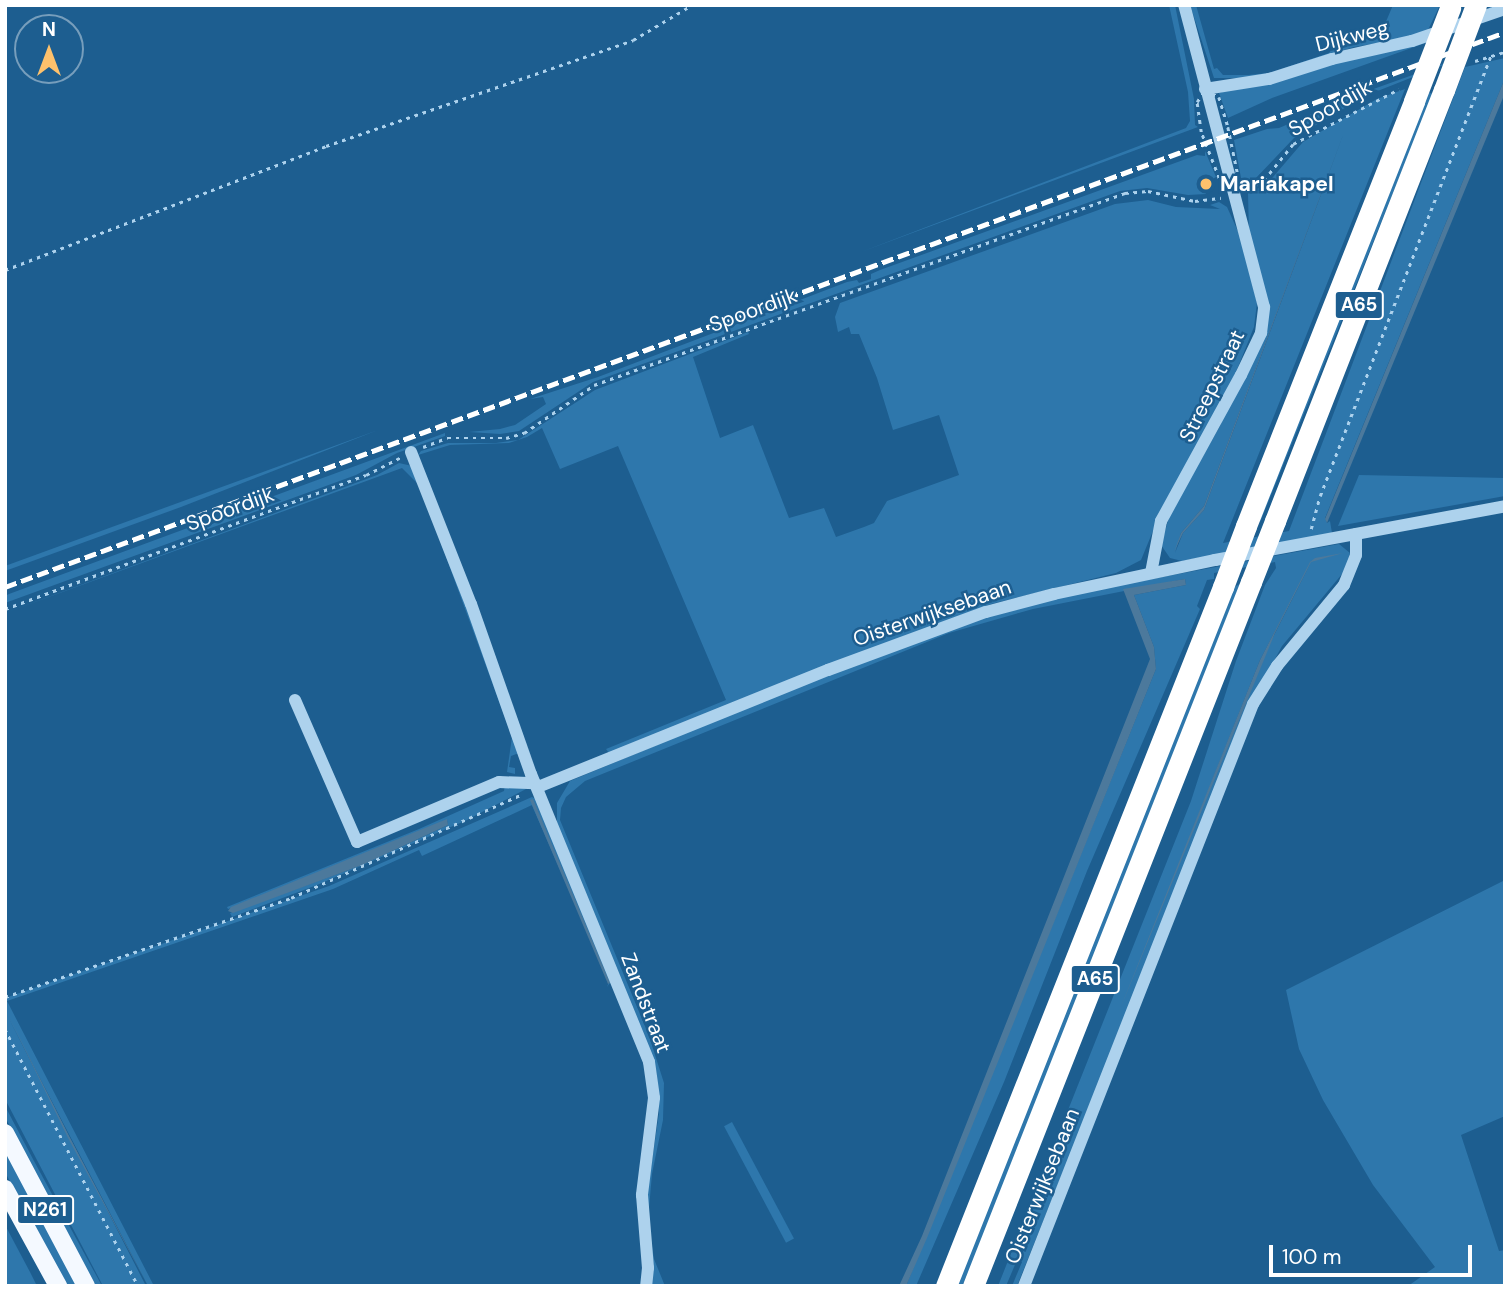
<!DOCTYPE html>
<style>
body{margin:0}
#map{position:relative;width:1510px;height:1291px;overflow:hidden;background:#1d5e90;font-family:"DM Sans",sans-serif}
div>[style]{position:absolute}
.green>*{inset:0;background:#2e77ac;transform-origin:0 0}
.water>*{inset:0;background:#4c799c}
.path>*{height:2.5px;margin-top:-1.25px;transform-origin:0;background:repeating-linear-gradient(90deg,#add2ed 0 3.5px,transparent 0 8.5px)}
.minor>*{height:12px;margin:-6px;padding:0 6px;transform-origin:6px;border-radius:6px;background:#add2ed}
.major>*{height:18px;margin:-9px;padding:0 9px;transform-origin:9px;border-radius:9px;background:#f4f9ff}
.highway>*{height:21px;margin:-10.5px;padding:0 10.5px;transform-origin:10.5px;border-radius:10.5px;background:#fff}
.rail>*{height:4.5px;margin-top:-2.25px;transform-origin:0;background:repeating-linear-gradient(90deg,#fff 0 12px,transparent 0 17px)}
.highway-bridge>*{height:21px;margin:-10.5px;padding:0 10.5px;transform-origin:10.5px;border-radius:10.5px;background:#fff}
.dots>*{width:19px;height:19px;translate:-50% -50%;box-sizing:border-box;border:4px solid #1d5e90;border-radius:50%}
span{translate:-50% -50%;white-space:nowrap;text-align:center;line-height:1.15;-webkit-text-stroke:5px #1d5e90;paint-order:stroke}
.shield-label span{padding:2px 5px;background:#1d5e90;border:2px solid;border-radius:5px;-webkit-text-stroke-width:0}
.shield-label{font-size:19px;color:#fff;font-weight:700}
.street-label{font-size:21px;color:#fff}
.poi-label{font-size:21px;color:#fff;font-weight:700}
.left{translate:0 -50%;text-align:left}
.frame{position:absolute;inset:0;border:7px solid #fff;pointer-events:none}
.north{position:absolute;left:14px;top:14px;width:70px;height:70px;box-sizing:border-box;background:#1d5e90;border:2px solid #779ebc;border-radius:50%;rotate:0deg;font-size:19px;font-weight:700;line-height:28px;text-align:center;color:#fff}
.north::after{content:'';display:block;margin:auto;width:24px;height:32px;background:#fdc16c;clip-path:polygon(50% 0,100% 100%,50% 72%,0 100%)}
.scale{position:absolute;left:1269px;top:1245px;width:203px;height:32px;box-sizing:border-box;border:4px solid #fff;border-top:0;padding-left:9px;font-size:21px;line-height:24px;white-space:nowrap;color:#fff;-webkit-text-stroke:5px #1d5e90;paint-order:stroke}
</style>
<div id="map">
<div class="green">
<div style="clip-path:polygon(1169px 5px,1175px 5px,1194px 99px,1195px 125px,1198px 127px,861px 252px,1186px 128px,1190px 121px,1188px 92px)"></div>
<div style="clip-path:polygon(1190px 5px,1196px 5px,1214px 69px,1217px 68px,1223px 75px,1248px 75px,1269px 73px,1329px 53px,1338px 42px,1339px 45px,1382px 31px,1393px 5px,1440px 5px,1428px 30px,1489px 9px,1490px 5px,1502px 5px,1419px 36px,1354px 47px,1253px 78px,1214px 78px)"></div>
<div style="clip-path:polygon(1470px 27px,1272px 98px,1228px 118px,1219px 93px,1343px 57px)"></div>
<div style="clip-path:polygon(1471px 54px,1365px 96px,1294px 138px,1255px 179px,1247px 182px,1241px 178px,1234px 140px,1267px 129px,1279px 128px,1354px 96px)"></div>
<div style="clip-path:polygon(evenodd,1505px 58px,1505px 78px,1325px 518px,1327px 523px,1330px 521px,1332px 533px,1182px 561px,1170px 558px,1161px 545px,1170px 514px,1220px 426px,1265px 316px,1249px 235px,1248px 193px,1267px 184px,1303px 142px,1377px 99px,1405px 89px,1223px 543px,1289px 531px,1465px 67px,1505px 58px,1345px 130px,1204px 510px,1183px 533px,1175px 553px,1181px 533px,1204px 506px,1345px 130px)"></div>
<div style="left:1433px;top:94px;width:461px;height:8px;rotate:112deg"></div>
<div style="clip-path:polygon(1205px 151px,1216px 177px,1204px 184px,1206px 194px,1188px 195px,1147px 188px,1120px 191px,593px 382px,519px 431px,500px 434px,469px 432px,500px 429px,515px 425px,546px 404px,543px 397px,530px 399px,598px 377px,847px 282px,857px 280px,859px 283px,871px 279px,871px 274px,880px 270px,1197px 155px,1205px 156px)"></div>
<div style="clip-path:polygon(1148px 200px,1176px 207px,1220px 209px,1210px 205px,1219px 202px,1227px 207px,1241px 238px,1257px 303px,1254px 327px,1228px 392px,1155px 526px,1141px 560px,1116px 573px,991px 604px,792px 679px,609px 753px,606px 749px,726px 700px,618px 446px,560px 469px,542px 428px,527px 437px,509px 443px,450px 445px,418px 455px,421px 451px,448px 443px,496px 443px,518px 440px,595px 390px,748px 332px,749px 334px,693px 357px,720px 438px,753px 425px,789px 518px,824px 508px,836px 537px,864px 527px,874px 523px,887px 501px,959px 475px,939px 415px,893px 430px,877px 378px,859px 334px,851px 334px,849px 327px,838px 332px,835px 317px,840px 303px,1115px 204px)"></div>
<div style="clip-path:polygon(378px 430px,181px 507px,5px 571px,5px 566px)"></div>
<div style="clip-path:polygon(445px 433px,445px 436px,397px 453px,356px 475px,5px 603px,5px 596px,9px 594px,193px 526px,208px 526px,229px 516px,230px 512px)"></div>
<div style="clip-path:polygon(399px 463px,412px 466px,425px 491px,519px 753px,511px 756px,509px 767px,515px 768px,515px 774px,507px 772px,512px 737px,420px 486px,402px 468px,5px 613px,377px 475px)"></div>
<div style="clip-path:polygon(1359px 475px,1505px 478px,1505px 496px,1338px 526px)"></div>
<div style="clip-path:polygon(evenodd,1339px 544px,1350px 553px,1347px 568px,1282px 646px,1253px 700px,1017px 1286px,1012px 1286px,1022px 1262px,1017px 1260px,1006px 1286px,998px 1286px,1191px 801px,1236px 661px,1265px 585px,1276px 568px,1275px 562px,1214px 573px,1214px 579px,1207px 580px,1197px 606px,1200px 609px,1087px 871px,1004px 1082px,916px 1286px,906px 1286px,1156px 669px,1154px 647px,1134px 595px,1186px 585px,1185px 579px,1033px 609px,949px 633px,585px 781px,566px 797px,561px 808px,560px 820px,649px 1036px,664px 1083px,663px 1120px,652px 1174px,648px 1220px,654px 1259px,665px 1286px,651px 1286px,645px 1209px,659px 1113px,656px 1071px,557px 825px,557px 803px,570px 781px,789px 690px,1006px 610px,1087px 591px,1339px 544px,1311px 562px,1261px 661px,1173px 879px,1260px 660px,1311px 562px)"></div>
<div style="clip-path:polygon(1240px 584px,974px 1258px,962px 1286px,957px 1286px,1232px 588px)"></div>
<div style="clip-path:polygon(505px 783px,526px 789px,467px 820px,317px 885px,232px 917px,230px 913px,362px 865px,448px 825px,447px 820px,355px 859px,228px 909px,227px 907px,419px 829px,504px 791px)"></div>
<div style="clip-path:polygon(532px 797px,536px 799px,612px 980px,607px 987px,609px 982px,530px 801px,532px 805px,422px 856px,419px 850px,333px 889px,7px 1001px,154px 1286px,148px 1286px,8px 1017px,146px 1286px,103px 1286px,5px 1099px,5px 998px,329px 886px)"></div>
<div style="clip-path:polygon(1505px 880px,1505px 1116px,1461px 1135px,1499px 1251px,1505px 1250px,1505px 1286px,1408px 1286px,1435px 1267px,1373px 1185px,1323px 1100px,1299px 1049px,1286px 990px)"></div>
<div style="clip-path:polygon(5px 1106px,34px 1161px,102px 1286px,95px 1286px,72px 1243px,5px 1117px)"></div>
<div style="left:732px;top:1122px;width:132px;height:9px;rotate:62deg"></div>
<div style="clip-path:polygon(5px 1151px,77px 1286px,66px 1286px,31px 1222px,5px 1172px)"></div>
<div style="clip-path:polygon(5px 1225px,30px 1272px,37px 1286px,5px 1286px)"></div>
</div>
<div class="water">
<div style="clip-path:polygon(1505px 78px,1505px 93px,1327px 523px,1325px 519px)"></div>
<div style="clip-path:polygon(1345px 129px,1204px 510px,1183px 533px,1174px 552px,1181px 533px,1204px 506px)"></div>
<div style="clip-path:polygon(1343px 553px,1311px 562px,1275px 633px,1118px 1014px,1260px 660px,1310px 562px,1315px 558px)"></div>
<div style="clip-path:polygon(1185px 579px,1186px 585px,1134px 595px,1154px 647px,1156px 669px,927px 1238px,906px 1286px,899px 1286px,922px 1236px,1150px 659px,1123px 589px)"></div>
<div style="clip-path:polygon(533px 799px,610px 983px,608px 984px,530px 800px)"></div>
<div style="clip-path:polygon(447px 819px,448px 825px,362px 865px,233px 913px,228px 911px,231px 907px)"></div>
<div style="clip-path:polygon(9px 1017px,69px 1136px,148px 1286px,68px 1138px)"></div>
</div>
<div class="path">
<div style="left:1475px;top:61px;width:31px;rotate:-17deg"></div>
<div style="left:1205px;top:89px;width:16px;rotate:30deg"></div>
<div style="left:1219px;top:97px;width:31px;rotate:73deg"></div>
<div style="left:1228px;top:127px;width:49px;rotate:78.2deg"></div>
<div style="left:1238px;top:175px;width:20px;rotate:101deg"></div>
<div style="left:1234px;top:195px;width:15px;rotate:-143deg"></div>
<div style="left:1222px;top:186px;width:58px;rotate:-111.3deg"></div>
<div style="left:1201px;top:132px;width:30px;rotate:-98deg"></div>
<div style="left:1197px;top:102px;width:15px;rotate:-58deg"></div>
<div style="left:1247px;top:190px;width:20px;rotate:-30deg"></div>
<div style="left:1264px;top:180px;width:46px;rotate:-51.1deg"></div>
<div style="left:1293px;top:144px;width:119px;rotate:-27.4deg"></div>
<div style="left:5px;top:270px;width:344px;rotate:-21.1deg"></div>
<div style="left:326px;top:146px;width:325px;rotate:-19deg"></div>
<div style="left:633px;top:40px;width:69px;rotate:-30.7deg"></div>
<div style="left:423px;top:447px;width:26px;rotate:-21deg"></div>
<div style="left:447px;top:438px;width:59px"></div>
<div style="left:506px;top:438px;width:19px;rotate:-16deg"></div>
<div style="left:524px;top:433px;width:85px;rotate:-34.4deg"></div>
<div style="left:594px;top:385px;width:565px;rotate:-19.88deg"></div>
<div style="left:1125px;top:193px;width:23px;rotate:-5deg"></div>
<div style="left:1148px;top:191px;width:48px;rotate:12deg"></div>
<div style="left:1195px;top:201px;width:26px;rotate:-7deg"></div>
<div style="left:1311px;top:529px;width:34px;rotate:-75deg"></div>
<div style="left:1320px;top:496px;width:473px;rotate:-68.8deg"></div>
<div style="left:5px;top:609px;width:385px;rotate:-20.4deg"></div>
<div style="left:366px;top:475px;width:39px;rotate:-27deg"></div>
<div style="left:5px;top:997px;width:303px;rotate:-19.1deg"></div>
<div style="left:291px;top:898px;width:251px;rotate:-24.2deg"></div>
<div style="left:5px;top:1029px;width:289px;rotate:62.6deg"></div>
</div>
<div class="minor">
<div style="left:1205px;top:89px;width:65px;rotate:-8.9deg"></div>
<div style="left:1269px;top:79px;width:66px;rotate:-17.6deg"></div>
<div style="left:1332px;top:59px;width:82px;rotate:-12.7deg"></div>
<div style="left:1412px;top:41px;width:98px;rotate:-19deg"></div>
<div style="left:411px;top:452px;width:163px;rotate:68.5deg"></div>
<div style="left:471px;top:604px;width:180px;rotate:70.6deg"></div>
<div style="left:531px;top:774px;width:311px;rotate:67.7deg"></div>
<div style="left:649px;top:1062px;width:36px;rotate:82deg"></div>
<div style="left:654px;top:1098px;width:98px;rotate:97.1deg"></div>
<div style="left:642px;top:1195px;width:73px;rotate:85.3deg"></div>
<div style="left:648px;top:1268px;width:18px;rotate:96deg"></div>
<div style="left:1151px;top:573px;width:53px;rotate:-79.1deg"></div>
<div style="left:1161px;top:521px;width:166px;rotate:-61.3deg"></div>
<div style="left:1241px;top:375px;width:47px;rotate:-64.5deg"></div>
<div style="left:1261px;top:333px;width:26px;rotate:-83deg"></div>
<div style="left:1264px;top:307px;width:312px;rotate:-104.8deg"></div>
<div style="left:295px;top:700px;width:155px;rotate:66.4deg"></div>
<div style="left:357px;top:842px;width:154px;rotate:-22.9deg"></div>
<div style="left:499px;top:782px;width:36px;rotate:2deg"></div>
<div style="left:538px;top:787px;width:313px;rotate:-22deg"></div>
<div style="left:828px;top:670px;width:168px;rotate:-20.2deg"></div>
<div style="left:986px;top:612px;width:70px;rotate:-14.8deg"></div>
<div style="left:1054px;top:594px;width:165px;rotate:-11.9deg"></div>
<div style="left:1215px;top:560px;width:295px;rotate:-10.5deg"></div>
<div style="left:1024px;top:1286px;width:625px;rotate:-68.52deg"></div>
<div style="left:1253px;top:704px;width:45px;rotate:-57.7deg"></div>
<div style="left:1277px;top:666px;width:105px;rotate:-50.4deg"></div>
<div style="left:1344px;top:585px;width:32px;rotate:-68deg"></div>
<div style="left:1356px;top:555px;width:21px;rotate:-90deg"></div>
</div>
<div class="major">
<div style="left:5px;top:1133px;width:173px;rotate:62.1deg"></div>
<div style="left:5px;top:1189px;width:111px;rotate:61.3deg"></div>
</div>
<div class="highway">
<div style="left:1275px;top:521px;width:463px;rotate:-68.6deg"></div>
<div style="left:1246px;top:526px;width:457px;rotate:-68.4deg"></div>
<div style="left:946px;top:1286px;width:752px;rotate:-68.38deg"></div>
<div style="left:973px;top:1286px;width:757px;rotate:-68.45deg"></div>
</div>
<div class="rail">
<div style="left:5px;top:587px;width:1599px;rotate:-20.3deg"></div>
</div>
<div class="highway-bridge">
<div style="left:1444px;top:90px;width:91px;rotate:-69.4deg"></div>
<div style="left:1414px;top:101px;width:100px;rotate:-68.8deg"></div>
<div style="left:1251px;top:582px;width:66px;rotate:-68.5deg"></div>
<div style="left:1223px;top:587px;width:65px;rotate:-69.3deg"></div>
</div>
<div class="dots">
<div style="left:1206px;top:184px;background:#fdc16c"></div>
</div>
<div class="shield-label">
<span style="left:1359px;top:305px">A65</span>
<span style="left:1095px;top:979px">A65</span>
<span style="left:45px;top:1210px">N261</span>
</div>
<div class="street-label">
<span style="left:1352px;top:36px;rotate:-14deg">Dijkweg</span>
<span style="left:1330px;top:108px;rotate:-30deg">Spoordijk</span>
<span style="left:753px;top:310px;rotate:-20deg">Spoordijk</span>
<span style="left:1212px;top:386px;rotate:-64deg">Streepstraat</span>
<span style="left:230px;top:509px;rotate:-20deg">Spoordijk</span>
<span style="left:932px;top:613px;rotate:-19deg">Oisterwijksebaan</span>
<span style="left:646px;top:1003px;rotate:69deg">Zandstraat</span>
<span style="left:1042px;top:1186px;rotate:-68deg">Oisterwijksebaan</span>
</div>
<div class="poi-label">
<span class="left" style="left:1220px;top:184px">Mariakapel</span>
</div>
<div class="frame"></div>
<div class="north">N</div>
<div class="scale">100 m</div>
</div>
